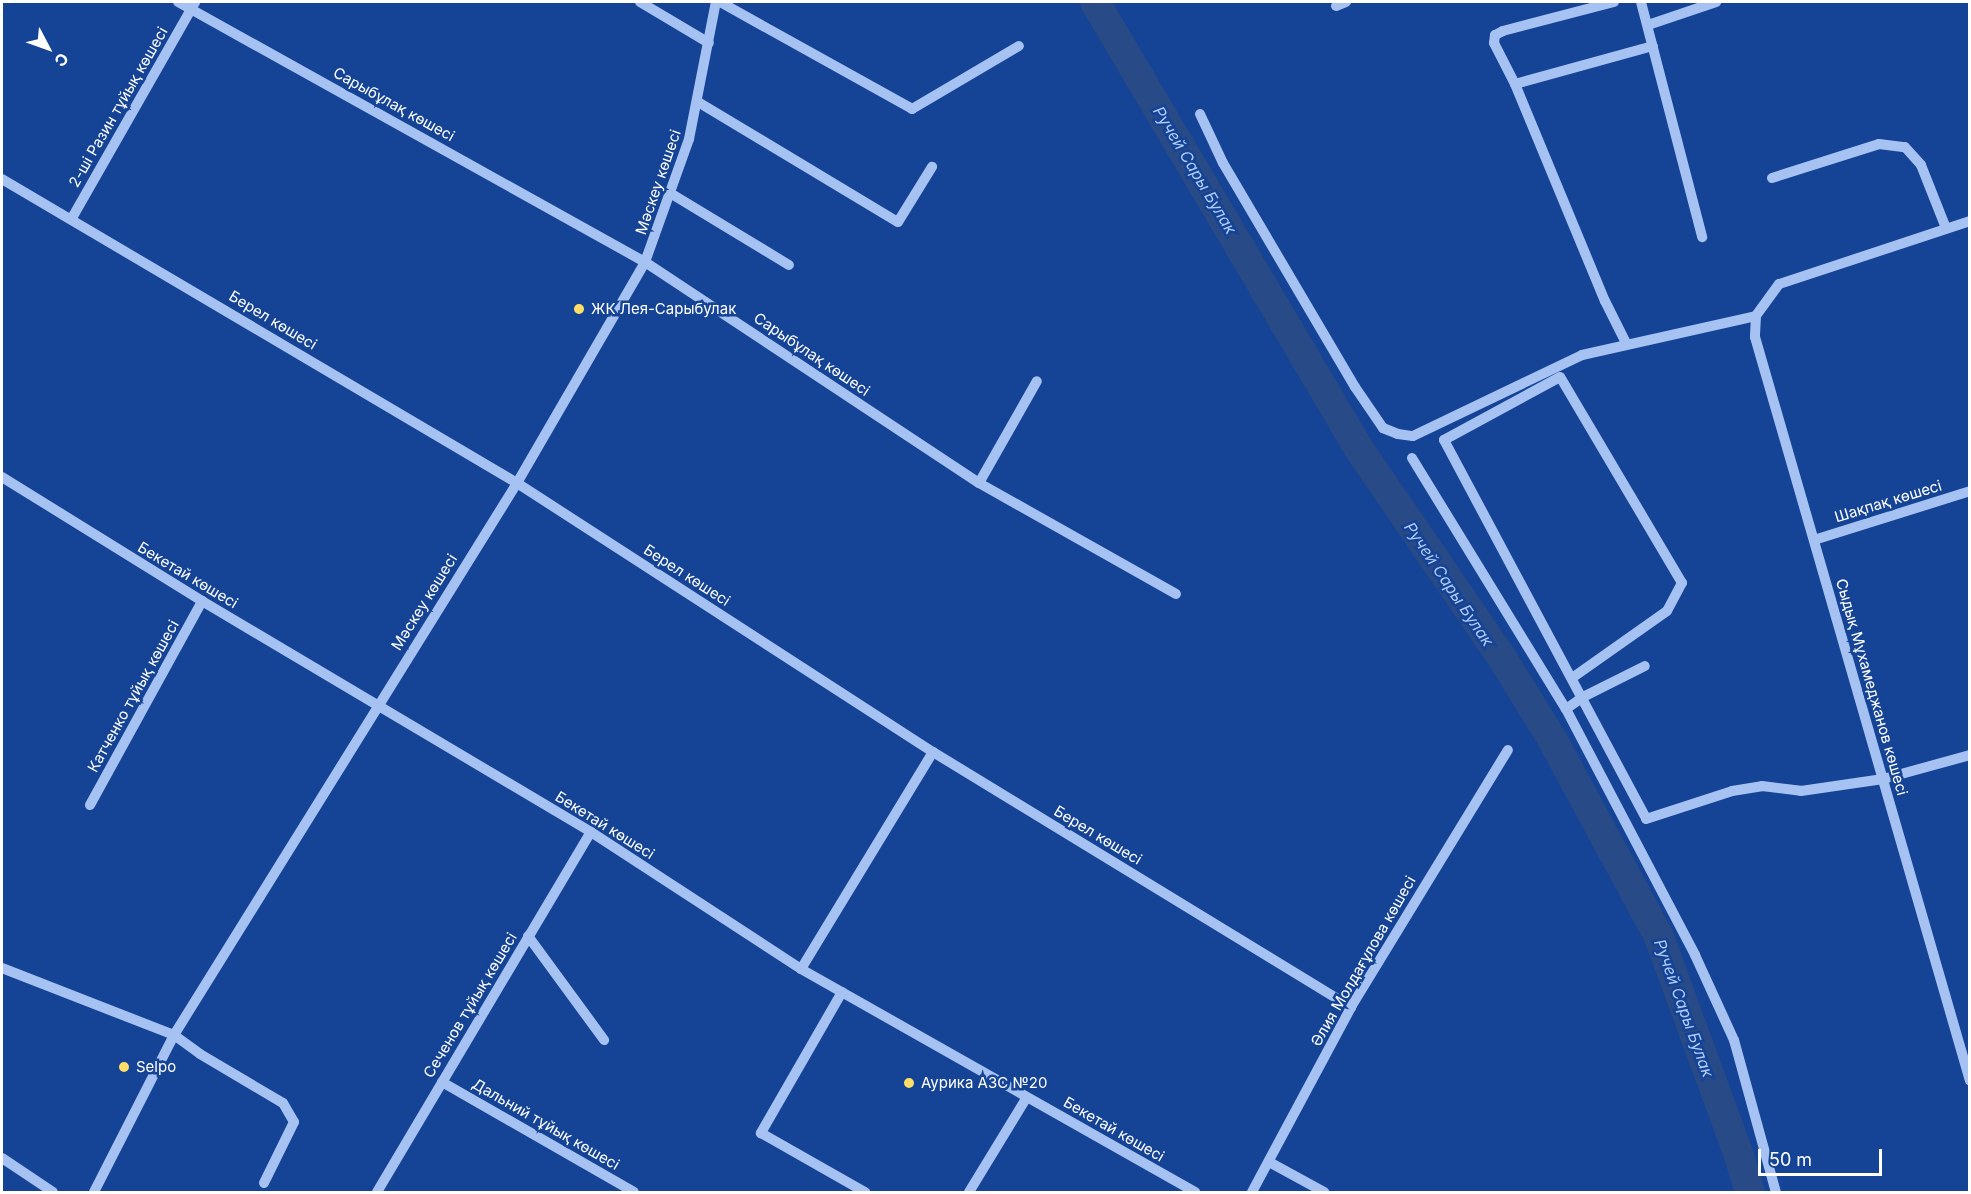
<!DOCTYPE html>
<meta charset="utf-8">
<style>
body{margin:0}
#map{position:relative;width:1971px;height:1194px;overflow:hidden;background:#154395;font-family:Inter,sans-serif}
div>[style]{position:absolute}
.river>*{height:30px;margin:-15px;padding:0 15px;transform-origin:15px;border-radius:15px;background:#284a87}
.minor>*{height:10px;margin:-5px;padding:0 5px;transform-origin:5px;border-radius:5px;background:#a6c2f2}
.dots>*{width:16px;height:16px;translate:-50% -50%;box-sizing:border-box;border:3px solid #154395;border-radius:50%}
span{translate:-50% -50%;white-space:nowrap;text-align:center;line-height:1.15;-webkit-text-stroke:5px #154395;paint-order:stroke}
.street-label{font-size:15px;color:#fff}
.poi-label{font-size:15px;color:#fff}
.left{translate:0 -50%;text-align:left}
.water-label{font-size:16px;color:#b2cdf8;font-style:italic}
.frame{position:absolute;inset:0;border:3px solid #fff;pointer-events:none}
.north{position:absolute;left:18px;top:18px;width:60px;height:60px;-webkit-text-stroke:4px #154395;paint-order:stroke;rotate:131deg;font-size:16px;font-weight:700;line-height:24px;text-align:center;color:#fff}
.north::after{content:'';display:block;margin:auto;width:21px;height:27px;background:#fff;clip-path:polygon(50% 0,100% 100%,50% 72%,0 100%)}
.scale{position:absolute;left:1758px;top:1149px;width:124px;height:27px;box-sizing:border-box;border:3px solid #fff;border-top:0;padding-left:8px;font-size:18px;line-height:21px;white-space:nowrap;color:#fff;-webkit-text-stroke:4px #154395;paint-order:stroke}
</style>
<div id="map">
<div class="river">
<div style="left:1095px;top:2px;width:519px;rotate:59.43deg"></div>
<div style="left:1359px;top:449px;width:257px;rotate:55.6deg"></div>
<div style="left:1504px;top:661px;width:92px;rotate:58.4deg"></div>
<div style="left:1552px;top:739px;width:225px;rotate:61.6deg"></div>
<div style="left:1659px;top:937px;width:230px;rotate:69.9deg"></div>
<div style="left:1738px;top:1153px;width:41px;rotate:72.9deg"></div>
</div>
<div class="minor">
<div style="left:178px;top:2px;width:534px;rotate:29.11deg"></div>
<div style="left:645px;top:262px;width:400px;rotate:33.5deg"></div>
<div style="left:979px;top:483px;width:226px;rotate:29.4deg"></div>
<div style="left:640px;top:2px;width:80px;rotate:30.7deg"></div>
<div style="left:720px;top:2px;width:220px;rotate:29.1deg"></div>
<div style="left:912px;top:109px;width:124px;rotate:-30.5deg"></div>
<div style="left:1614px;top:2px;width:115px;rotate:165.4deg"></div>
<div style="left:1503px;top:31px;width:9px;rotate:153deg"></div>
<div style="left:1495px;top:35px;width:8px;rotate:97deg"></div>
<div style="left:1494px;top:43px;width:46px;rotate:62.9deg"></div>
<div style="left:1515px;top:84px;width:235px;rotate:67.5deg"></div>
<div style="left:1605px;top:301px;width:47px;rotate:63.4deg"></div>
<div style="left:1641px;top:2px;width:243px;rotate:75.4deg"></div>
<div style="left:1336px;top:6px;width:11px;rotate:-22deg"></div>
<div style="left:1648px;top:25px;width:72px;rotate:-18.7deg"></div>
<div style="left:1515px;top:84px;width:143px;rotate:-15.4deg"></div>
<div style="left:698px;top:102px;width:233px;rotate:31deg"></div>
<div style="left:898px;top:222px;width:65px;rotate:-58.3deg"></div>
<div style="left:1200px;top:114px;width:54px;rotate:64.9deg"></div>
<div style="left:1223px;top:163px;width:260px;rotate:59.5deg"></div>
<div style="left:1355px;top:387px;width:50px;rotate:55.7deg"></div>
<div style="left:1383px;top:428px;width:16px;rotate:22deg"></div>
<div style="left:1398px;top:434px;width:15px;rotate:8deg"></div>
<div style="left:1413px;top:436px;width:187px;rotate:-25.6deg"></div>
<div style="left:1582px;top:355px;width:178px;rotate:-12.6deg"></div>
<div style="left:1772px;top:178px;width:112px;rotate:-17.6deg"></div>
<div style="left:1879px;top:144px;width:26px;rotate:7deg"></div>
<div style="left:1905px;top:147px;width:24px;rotate:48deg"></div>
<div style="left:1921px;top:165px;width:68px;rotate:68.4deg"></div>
<div style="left:2px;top:179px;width:598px;rotate:30.55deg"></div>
<div style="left:517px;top:483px;width:495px;rotate:32.9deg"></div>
<div style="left:933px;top:752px;width:490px;rotate:31.4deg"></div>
<div style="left:670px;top:193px;width:139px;rotate:31.2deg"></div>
<div style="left:72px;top:218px;width:249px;rotate:-60.3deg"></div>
<div style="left:1970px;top:221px;width:201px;rotate:161.7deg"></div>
<div style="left:1779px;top:284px;width:39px;rotate:126deg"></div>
<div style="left:1756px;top:316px;width:21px;rotate:93deg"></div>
<div style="left:1755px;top:337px;width:774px;rotate:73.88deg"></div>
<div style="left:1412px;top:458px;width:294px;rotate:58.5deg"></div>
<div style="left:1566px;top:709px;width:278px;rotate:62.3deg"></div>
<div style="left:1695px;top:955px;width:94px;rotate:65.4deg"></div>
<div style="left:1734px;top:1040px;width:158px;rotate:74.6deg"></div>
<div style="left:2px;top:477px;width:235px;rotate:31.8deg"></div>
<div style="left:202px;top:601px;width:452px;rotate:30.7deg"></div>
<div style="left:591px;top:832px;width:251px;rotate:33.1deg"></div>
<div style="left:801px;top:969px;width:453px;rotate:29.5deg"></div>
<div style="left:979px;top:483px;width:117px;rotate:-60.4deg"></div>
<div style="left:1814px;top:540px;width:164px;rotate:-17.4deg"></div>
<div style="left:1572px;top:678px;width:116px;rotate:-35.2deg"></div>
<div style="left:1667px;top:611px;width:32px;rotate:-62deg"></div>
<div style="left:1682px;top:583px;width:239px;rotate:-120.6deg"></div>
<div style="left:1560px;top:377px;width:132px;rotate:151.5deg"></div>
<div style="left:1444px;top:440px;width:429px;rotate:61.9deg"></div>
<div style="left:1646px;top:819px;width:90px;rotate:-18deg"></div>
<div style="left:1732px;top:791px;width:30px;rotate:-9deg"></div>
<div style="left:1762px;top:786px;width:39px;rotate:7deg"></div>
<div style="left:1801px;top:791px;width:83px;rotate:-8.3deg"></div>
<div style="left:1883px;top:779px;width:90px;rotate:-15.4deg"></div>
<div style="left:1566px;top:709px;width:21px;rotate:-35deg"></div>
<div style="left:1583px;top:697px;width:69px;rotate:-26.6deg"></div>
<div style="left:90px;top:805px;width:233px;rotate:-61.2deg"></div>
<div style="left:528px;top:936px;width:129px;rotate:53.8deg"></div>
<div style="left:2px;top:968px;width:185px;rotate:21.3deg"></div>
<div style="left:174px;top:1035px;width:32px;rotate:36deg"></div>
<div style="left:200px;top:1054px;width:96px;rotate:30.6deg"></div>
<div style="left:283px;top:1103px;width:22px;rotate:60deg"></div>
<div style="left:294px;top:1122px;width:68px;rotate:116.2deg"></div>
<div style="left:801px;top:969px;width:254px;rotate:-58.7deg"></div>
<div style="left:842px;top:992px;width:163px;rotate:119.9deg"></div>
<div style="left:761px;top:1133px;width:120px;rotate:29.6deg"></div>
<div style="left:442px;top:1082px;width:221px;rotate:29.8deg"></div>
<div style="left:2px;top:1158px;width:61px;rotate:33.7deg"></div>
<div style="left:1269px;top:1162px;width:63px;rotate:28.6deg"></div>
<div style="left:94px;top:1192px;width:176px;rotate:-63deg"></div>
<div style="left:174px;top:1035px;width:650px;rotate:-58.14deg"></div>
<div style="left:517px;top:483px;width:255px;rotate:-59.9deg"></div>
<div style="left:645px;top:262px;width:131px;rotate:-70.3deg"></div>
<div style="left:689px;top:139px;width:140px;rotate:-78.9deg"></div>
<div style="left:377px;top:1192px;width:419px;rotate:-59.3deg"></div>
<div style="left:969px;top:1192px;width:111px;rotate:-58.6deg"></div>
<div style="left:1252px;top:1192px;width:210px;rotate:-61.8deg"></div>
<div style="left:1351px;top:1007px;width:301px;rotate:-58.6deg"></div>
</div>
<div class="dots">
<div style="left:579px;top:309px;background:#ffdf67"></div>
<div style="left:124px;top:1067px;background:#ffdf67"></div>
<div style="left:909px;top:1083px;background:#ffdf67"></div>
</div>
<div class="street-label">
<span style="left:394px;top:104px;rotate:29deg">Сарыбұлақ көшесі</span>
<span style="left:118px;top:107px;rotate:-60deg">2-ші Разин тұйық көшесі</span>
<span style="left:658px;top:182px;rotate:-71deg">Мәскеу көшесі</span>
<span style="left:273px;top:320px;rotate:31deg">Берел көшесі</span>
<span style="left:812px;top:354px;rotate:34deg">Сарыбұлақ көшесі</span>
<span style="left:1888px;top:501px;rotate:-17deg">Шақпақ көшесі</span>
<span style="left:188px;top:575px;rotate:31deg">Бекетай көшесі</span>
<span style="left:687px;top:575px;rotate:33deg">Берел көшесі</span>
<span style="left:424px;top:602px;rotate:-58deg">Мәскеу көшесі</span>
<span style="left:1872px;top:687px;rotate:74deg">Сыдық Мұхамеджанов көшесі</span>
<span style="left:133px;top:696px;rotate:-61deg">Катченко тұйық көшесі</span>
<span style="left:605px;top:825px;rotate:32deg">Бекетай көшесі</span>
<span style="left:1098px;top:835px;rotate:31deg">Берел көшесі</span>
<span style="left:1363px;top:961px;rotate:-60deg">Әлия Молдағұлова көшесі</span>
<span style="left:470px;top:1005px;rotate:-59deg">Сеченов тұйық көшесі</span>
<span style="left:546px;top:1124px;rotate:30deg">Дальний тұйық көшесі</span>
<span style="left:1114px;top:1129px;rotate:30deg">Бекетай көшесі</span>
</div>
<div class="poi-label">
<span class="left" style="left:591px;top:309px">ЖК Лея-Сарыбулак</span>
<span class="left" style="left:136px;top:1067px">Selpo</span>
<span class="left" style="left:921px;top:1083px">Аурика АЗС №20</span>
</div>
<div class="water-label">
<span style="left:1195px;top:170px;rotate:59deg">Ручей Сары Булак</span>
<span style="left:1449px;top:584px;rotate:56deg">Ручей Сары Булак</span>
<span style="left:1684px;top:1008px;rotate:70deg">Ручей Сары Булак</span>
</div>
<div class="frame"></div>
<div class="north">С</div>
<div class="scale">50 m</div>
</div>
